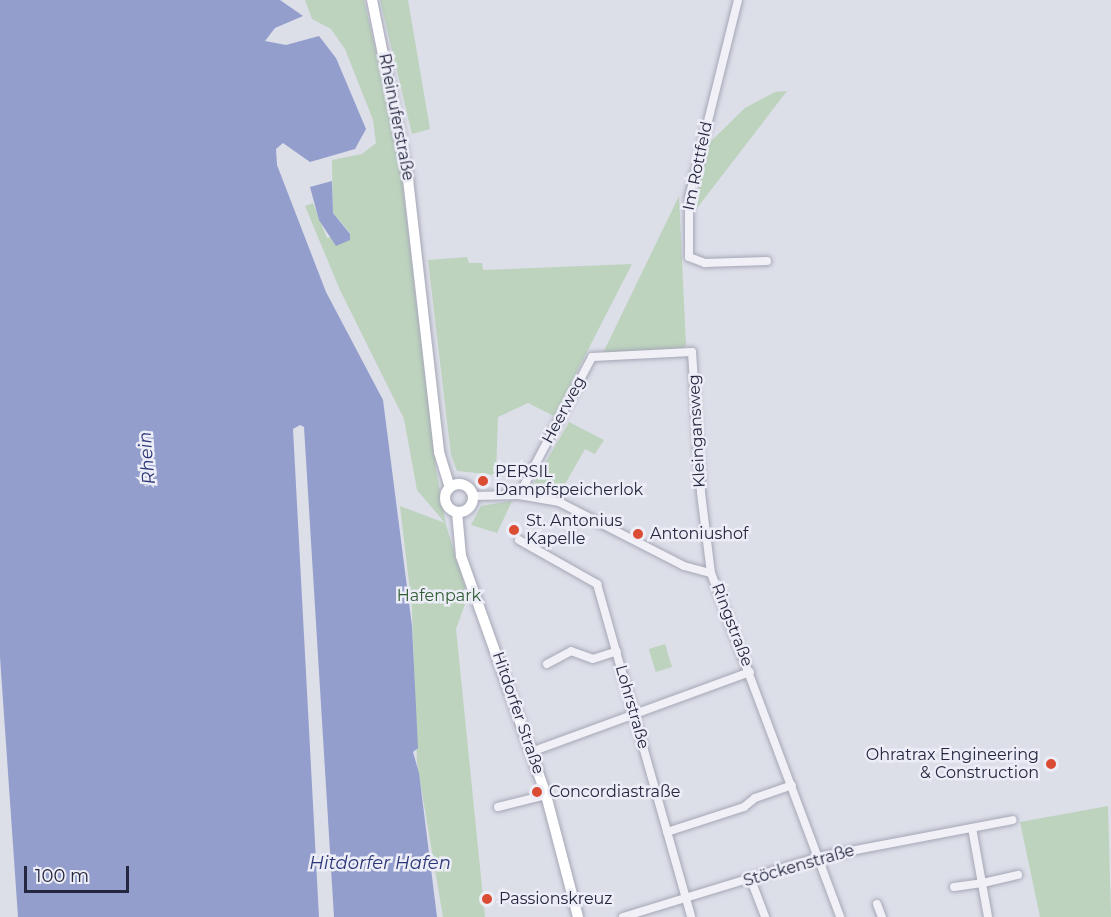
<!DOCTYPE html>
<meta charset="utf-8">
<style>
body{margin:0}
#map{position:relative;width:1111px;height:917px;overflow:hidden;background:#dcdee8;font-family:Montserrat,sans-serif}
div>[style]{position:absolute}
.green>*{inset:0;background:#bdd3be;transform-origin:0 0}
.water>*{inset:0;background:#939ecc}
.roads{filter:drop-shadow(0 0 2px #a5a7b6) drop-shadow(0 0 2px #a5a7b6)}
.street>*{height:8px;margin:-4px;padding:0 4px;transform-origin:4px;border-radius:4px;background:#f0f0f6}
.secondary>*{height:10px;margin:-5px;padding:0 5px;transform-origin:5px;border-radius:5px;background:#fff}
.secondary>.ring{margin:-5px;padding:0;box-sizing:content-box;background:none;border:10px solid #fff;border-radius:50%}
.dots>*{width:16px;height:16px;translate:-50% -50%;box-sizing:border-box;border:3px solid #ecedf6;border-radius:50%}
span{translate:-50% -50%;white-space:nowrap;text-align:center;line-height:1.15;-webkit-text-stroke:5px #ecedf6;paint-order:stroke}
.street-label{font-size:16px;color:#252740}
.poi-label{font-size:16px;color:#252740}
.left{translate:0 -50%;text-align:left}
.right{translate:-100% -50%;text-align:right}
.park-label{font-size:16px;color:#315d35}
.water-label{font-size:18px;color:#2b3778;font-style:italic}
.scale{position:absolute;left:24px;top:866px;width:105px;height:27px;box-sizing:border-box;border:3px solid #252740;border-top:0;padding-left:8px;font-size:18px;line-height:21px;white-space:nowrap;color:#252740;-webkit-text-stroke:4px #ecedf6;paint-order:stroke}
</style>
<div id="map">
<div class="green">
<div style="clip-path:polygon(305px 0,364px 0,398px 146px,436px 469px,446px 525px,468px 596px,456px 629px,485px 917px,443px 917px,417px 763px,412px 608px,400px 506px,445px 523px,417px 490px,404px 419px,340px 290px,305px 206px,313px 203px,327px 238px,350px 233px,333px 213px,332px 160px,362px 154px,376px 143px,373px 120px,345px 49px,331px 29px,312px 19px)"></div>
<div style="clip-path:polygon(380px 0,408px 0,430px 129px,412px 134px)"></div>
<div style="clip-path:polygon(787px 91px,694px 212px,707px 145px,745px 108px,775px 92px)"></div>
<div style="clip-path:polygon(679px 196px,686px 345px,684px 348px,603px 353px)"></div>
<div style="clip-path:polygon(467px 257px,469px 263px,482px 263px,483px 270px,632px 264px,554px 416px,528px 403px,498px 417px,496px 475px,457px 471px,451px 455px,428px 260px)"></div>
<div style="clip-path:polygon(569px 422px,604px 440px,595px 454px,585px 449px,560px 493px,532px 486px)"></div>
<div style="clip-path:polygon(512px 501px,497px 533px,471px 525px,481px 506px)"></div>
<div style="left:665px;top:644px;width:24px;height:17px;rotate:73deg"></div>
<div style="clip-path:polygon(1108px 806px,1111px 917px,1040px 917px,1020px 822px)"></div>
</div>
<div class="water">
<div style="clip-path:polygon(0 0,280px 0,303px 16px,275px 28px,265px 41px,286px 45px,319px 36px,336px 58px,366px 129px,355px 149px,310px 162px,283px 143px,276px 149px,277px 165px,326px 292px,383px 400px,412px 626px,418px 748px,413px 752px,419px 773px,437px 917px,334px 917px,304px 427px,300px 425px,293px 429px,319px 917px,18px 917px,0 657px)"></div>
<div style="clip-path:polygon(332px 181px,333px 213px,350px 234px,350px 240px,336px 246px,319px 220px,310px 187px)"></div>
</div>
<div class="roads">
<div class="street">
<div style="left:738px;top:0;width:204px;rotate:103.9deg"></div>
<div style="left:689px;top:198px;width:59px;rotate:90deg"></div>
<div style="left:689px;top:257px;width:17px;rotate:21deg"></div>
<div style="left:705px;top:263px;width:62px;rotate:-1.8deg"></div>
<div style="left:519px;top:495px;width:156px;rotate:-62.1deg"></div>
<div style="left:592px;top:357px;width:100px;rotate:-2.9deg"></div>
<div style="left:692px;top:352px;width:141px;rotate:86.3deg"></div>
<div style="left:701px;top:493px;width:81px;rotate:82.9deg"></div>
<div style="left:473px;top:496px;width:46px;rotate:-1.2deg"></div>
<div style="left:519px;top:495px;width:41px;rotate:9.9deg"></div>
<div style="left:559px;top:502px;width:140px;rotate:27.1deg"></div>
<div style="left:684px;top:566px;width:28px;rotate:15deg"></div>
<div style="left:711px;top:573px;width:367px;rotate:69.4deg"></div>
<div style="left:519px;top:540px;width:90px;rotate:29.4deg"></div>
<div style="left:597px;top:584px;width:346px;rotate:74.2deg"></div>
<div style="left:547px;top:664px;width:27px;rotate:-28deg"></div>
<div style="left:571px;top:651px;width:23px;rotate:20deg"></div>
<div style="left:593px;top:659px;width:25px;rotate:-18deg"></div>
<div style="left:531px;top:752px;width:233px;rotate:-20.1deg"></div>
<div style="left:498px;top:807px;width:49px;rotate:-14deg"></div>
<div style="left:972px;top:828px;width:90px;rotate:79.8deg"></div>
<div style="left:667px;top:832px;width:81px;rotate:-18deg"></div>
<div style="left:744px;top:807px;width:14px;rotate:-39deg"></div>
<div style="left:755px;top:798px;width:39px;rotate:-19deg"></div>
<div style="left:751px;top:880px;width:40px;rotate:69deg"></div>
<div style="left:983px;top:883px;width:36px;rotate:-13deg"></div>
<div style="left:954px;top:887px;width:28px;rotate:-8deg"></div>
<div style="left:877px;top:904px;width:14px;rotate:69deg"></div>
<div style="left:623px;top:917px;width:205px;rotate:-17deg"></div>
<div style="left:819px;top:857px;width:197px;rotate:-10.8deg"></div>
</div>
<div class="secondary">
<div style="left:372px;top:0;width:183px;rotate:78.6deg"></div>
<div style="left:408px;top:179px;width:275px;rotate:83.5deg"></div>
<div style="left:439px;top:452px;width:37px;rotate:73deg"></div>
<div class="ring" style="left:445px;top:484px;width:18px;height:18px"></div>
<div style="left:457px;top:512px;width:44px;rotate:84.8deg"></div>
<div style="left:461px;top:556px;width:254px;rotate:70.4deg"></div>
<div style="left:546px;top:795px;width:126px;rotate:75.3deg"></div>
</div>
</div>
<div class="dots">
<div style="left:483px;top:481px;background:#db4c34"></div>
<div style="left:514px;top:530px;background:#db4c34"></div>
<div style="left:638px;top:534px;background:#db4c34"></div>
<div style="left:1051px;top:764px;background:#db4c34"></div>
<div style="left:537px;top:792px;background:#db4c34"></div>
<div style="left:487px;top:899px;background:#db4c34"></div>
</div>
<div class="street-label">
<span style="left:396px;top:117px;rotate:79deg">Rheinuferstraße</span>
<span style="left:698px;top:166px;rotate:-78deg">Im Rottfeld</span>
<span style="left:564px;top:410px;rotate:-62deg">Heerweg</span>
<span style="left:697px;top:431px;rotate:-93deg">Kleingansweg</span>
<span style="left:732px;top:625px;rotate:69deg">Ringstraße</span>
<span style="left:632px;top:707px;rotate:74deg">Lohrstraße</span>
<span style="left:518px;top:713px;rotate:71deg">Hitdorfer Straße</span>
<span style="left:799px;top:866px;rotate:-16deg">Stöckenstraße</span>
</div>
<div class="poi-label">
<span class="left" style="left:495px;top:481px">PERSIL<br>Dampfspeicherlok</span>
<span class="left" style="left:526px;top:530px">St. Antonius<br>Kapelle</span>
<span class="left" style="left:650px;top:534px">Antoniushof</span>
<span class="right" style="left:1039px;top:764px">Ohratrax Engineering<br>&amp; Construction</span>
<span class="left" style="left:549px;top:792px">Concordiastraße</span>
<span class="left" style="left:499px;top:899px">Passionskreuz</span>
</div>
<div class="park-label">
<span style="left:439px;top:596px">Hafenpark</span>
</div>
<div class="water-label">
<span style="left:147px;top:458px;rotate:-95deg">Rhein</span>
<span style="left:380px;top:863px">Hitdorfer Hafen</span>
</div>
<div class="scale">100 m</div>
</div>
